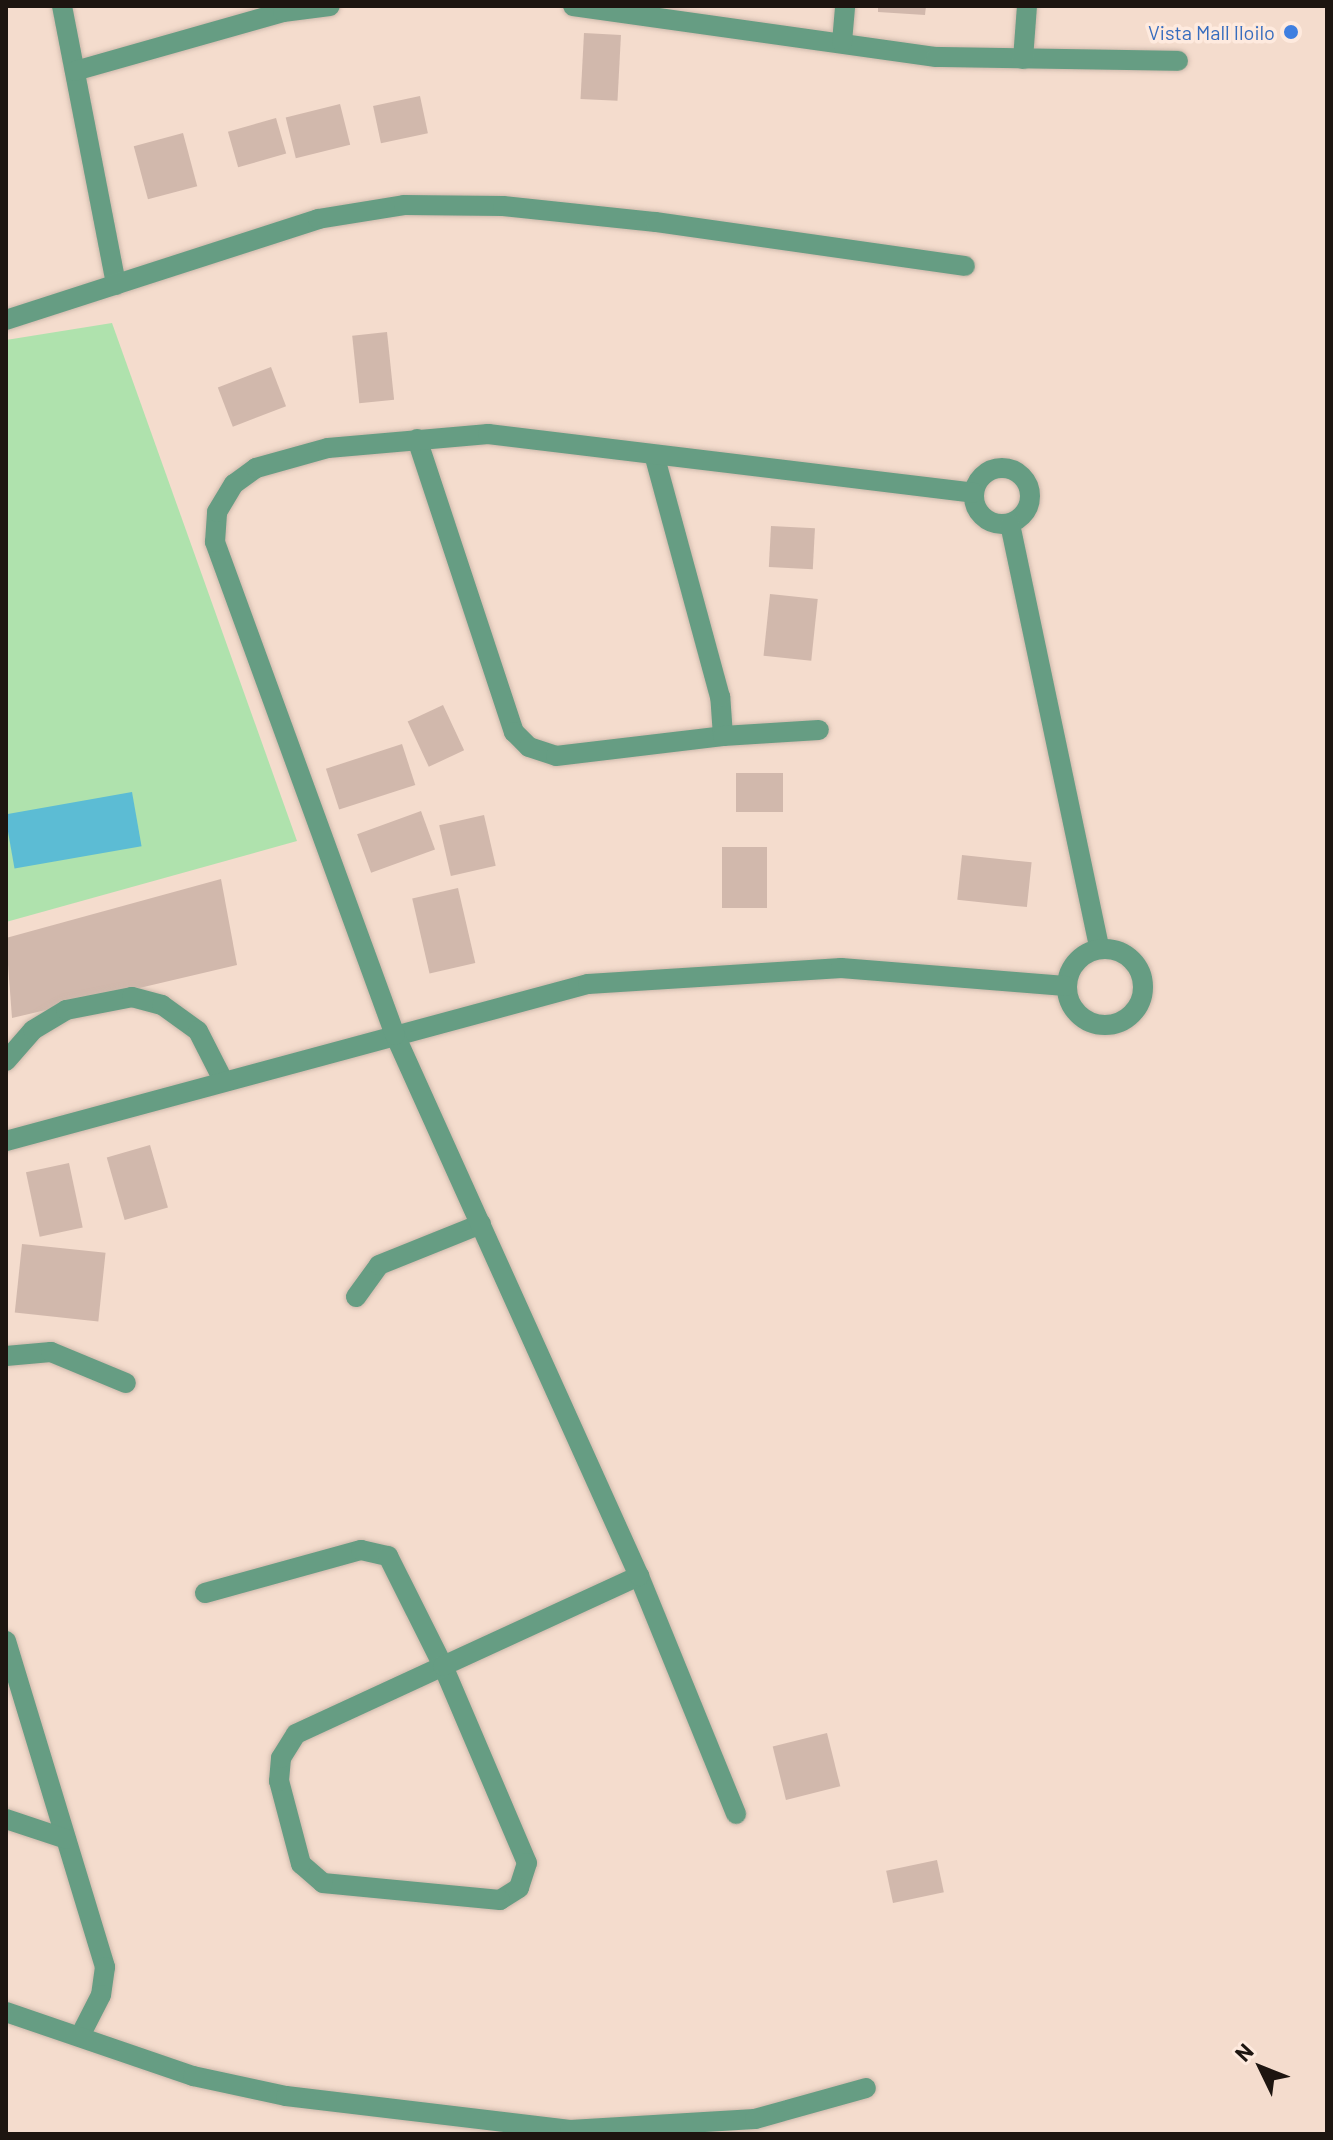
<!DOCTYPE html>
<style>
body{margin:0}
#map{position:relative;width:1333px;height:2140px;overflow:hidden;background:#f4dccd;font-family:Barlow,sans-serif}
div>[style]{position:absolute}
.green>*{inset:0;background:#afe2ad}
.water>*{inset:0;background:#5cbcd4;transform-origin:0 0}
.building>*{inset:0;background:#d1b8ac;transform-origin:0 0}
.roads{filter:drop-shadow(0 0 2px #cdb8ab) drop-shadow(0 0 2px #cdb8ab)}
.minor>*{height:20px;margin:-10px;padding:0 10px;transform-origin:10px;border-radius:10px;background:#669d83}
.minor>.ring{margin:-10px;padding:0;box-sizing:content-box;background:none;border:20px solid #669d83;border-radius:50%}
.dots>*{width:22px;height:22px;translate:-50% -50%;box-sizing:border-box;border:4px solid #feeade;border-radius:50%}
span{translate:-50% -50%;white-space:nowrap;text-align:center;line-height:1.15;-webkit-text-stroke:7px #feeade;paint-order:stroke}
.shop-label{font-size:20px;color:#366cbe}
.right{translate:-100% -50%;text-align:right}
.frame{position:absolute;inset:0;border:8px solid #1d1510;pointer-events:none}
.north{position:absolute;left:1221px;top:2028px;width:80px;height:80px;-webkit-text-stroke:6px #feeade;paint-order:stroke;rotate:313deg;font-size:22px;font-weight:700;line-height:32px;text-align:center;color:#1d1510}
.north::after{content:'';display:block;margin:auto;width:28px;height:36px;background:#1d1510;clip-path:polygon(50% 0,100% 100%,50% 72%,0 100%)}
</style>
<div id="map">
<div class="green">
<div style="clip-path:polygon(112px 323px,297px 841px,6px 922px,6px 340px)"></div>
</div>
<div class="water">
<div style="left:132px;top:792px;width:55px;height:129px;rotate:80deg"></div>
</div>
<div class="building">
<div style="clip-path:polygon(878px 6px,926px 6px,925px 15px,878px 12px)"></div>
<div style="left:584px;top:33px;width:37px;height:66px;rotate:3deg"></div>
<div style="left:420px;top:96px;width:38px;height:48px;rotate:78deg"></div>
<div style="left:340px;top:104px;width:42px;height:56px;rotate:76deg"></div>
<div style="left:276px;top:118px;width:37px;height:50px;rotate:74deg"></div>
<div style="left:183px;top:133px;width:55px;height:51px;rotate:75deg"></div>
<div style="left:387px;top:332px;width:68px;height:35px;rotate:84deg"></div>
<div style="left:271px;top:367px;width:42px;height:57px;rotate:69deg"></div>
<div style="left:771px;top:526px;width:44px;height:41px;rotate:3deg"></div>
<div style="left:770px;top:594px;width:48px;height:62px;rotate:6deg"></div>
<div style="left:443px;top:705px;width:50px;height:39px;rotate:65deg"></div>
<div style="left:402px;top:744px;width:43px;height:80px;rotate:72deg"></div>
<div style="left:736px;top:773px;width:47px;height:39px"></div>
<div style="left:421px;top:811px;width:41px;height:68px;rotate:70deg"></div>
<div style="left:484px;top:815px;width:52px;height:46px;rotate:77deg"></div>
<div style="left:722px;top:847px;width:45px;height:61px"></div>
<div style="left:962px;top:855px;width:70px;height:45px;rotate:6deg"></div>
<div style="clip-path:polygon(221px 879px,237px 965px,12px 1018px,6px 938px)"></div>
<div style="left:458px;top:888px;width:77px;height:47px;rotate:77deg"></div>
<div style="left:150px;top:1145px;width:65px;height:45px;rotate:74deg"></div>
<div style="left:69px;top:1163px;width:66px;height:44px;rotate:78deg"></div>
<div style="left:22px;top:1244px;width:84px;height:69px;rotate:6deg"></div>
<div style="left:827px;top:1733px;width:55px;height:56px;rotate:76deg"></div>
<div style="left:937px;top:1860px;width:33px;height:52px;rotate:78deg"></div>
</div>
<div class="roads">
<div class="minor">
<div style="left:62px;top:6px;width:284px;rotate:79deg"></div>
<div style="left:573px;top:6px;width:367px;rotate:8deg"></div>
<div style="left:936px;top:57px;width:242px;rotate:0.9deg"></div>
<div style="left:842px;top:42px;width:36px;rotate:-85deg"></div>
<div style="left:1023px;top:59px;width:53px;rotate:-85.7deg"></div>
<div style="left:75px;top:71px;width:216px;rotate:-15.8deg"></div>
<div style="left:283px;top:12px;width:47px;rotate:-7.3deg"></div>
<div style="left:6px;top:320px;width:328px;rotate:-17.9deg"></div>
<div style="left:318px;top:219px;width:87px;rotate:-9.2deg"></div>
<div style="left:404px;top:205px;width:99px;rotate:0.6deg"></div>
<div style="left:503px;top:206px;width:154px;rotate:6deg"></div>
<div style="left:656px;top:222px;width:312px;rotate:8.1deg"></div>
<div style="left:417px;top:439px;width:309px;rotate:71.7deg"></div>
<div style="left:514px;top:732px;width:21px;rotate:45deg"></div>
<div style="left:529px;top:747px;width:28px;rotate:18deg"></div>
<div style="left:556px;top:756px;width:168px;rotate:-6.8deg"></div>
<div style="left:723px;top:736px;width:39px;rotate:-94deg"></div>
<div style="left:720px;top:697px;width:248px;rotate:-105.2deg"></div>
<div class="ring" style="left:974px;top:468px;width:36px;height:36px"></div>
<div style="left:1010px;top:524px;width:433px;rotate:78.1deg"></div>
<div style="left:723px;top:736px;width:96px;rotate:-3.6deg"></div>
<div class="ring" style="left:1067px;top:949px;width:56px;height:56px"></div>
<div style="left:6px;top:1061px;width:41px;rotate:-48.9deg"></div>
<div style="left:33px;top:1030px;width:39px;rotate:-31deg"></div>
<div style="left:66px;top:1010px;width:67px;rotate:-11.1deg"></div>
<div style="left:132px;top:997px;width:31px;rotate:15deg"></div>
<div style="left:162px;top:1005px;width:44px;rotate:35.8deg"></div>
<div style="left:198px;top:1031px;width:55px;rotate:63deg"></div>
<div style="left:6px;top:1141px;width:603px;rotate:-15.1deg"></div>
<div style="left:588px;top:984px;width:254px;rotate:-3.6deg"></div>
<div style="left:841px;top:968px;width:225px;rotate:4.6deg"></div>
<div style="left:356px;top:1297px;width:39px;rotate:-54deg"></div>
<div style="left:379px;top:1265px;width:110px;rotate:-21.9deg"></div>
<div style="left:6px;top:1356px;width:45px;rotate:-5.1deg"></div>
<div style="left:51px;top:1352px;width:81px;rotate:22.5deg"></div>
<div style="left:639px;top:1576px;width:257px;rotate:67.8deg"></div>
<div style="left:205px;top:1593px;width:162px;rotate:-15.4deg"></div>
<div style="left:361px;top:1550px;width:28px;rotate:13deg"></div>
<div style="left:388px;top:1556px;width:123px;rotate:63.4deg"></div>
<div style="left:443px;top:1666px;width:214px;rotate:66.9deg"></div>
<div style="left:527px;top:1863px;width:26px;rotate:108deg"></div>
<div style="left:519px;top:1888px;width:22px;rotate:148deg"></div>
<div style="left:500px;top:1900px;width:178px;rotate:-174.5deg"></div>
<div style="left:323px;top:1883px;width:29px;rotate:-139deg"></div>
<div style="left:301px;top:1864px;width:86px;rotate:-104.8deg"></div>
<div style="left:279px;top:1781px;width:23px;rotate:-85deg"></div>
<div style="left:281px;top:1758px;width:28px;rotate:-58deg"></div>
<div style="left:296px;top:1734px;width:162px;rotate:-24.8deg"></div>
<div style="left:443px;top:1666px;width:216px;rotate:-24.7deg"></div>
<div style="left:639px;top:1576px;width:593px;rotate:-114.28deg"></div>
<div style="left:395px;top:1035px;width:525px;rotate:-110.06deg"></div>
<div style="left:215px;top:542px;width:30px;rotate:-86deg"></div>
<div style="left:217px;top:512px;width:33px;rotate:-59deg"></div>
<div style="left:234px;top:484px;width:27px;rotate:-36deg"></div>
<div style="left:256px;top:468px;width:75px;rotate:-15.5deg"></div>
<div style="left:328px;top:448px;width:161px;rotate:-5deg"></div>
<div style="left:488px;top:434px;width:489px;rotate:6.9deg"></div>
<div style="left:6px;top:1641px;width:341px;rotate:73.1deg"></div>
<div style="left:105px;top:1967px;width:28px;rotate:98deg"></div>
<div style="left:101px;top:1995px;width:46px;rotate:117.1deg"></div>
<div style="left:6px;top:1819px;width:63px;rotate:18.4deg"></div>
<div style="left:6px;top:2012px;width:198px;rotate:18.9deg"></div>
<div style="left:193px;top:2076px;width:95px;rotate:12.1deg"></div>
<div style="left:286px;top:2096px;width:286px;rotate:6.8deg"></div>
<div style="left:570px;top:2130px;width:185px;rotate:-3.4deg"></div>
<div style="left:755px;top:2119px;width:115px;rotate:-15.6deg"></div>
</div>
</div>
<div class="dots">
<div style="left:1291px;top:32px;background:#3f7fe0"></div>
</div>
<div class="shop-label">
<span class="right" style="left:1275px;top:32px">Vista Mall Iloilo</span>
</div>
<div class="frame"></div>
<div class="north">N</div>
</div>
